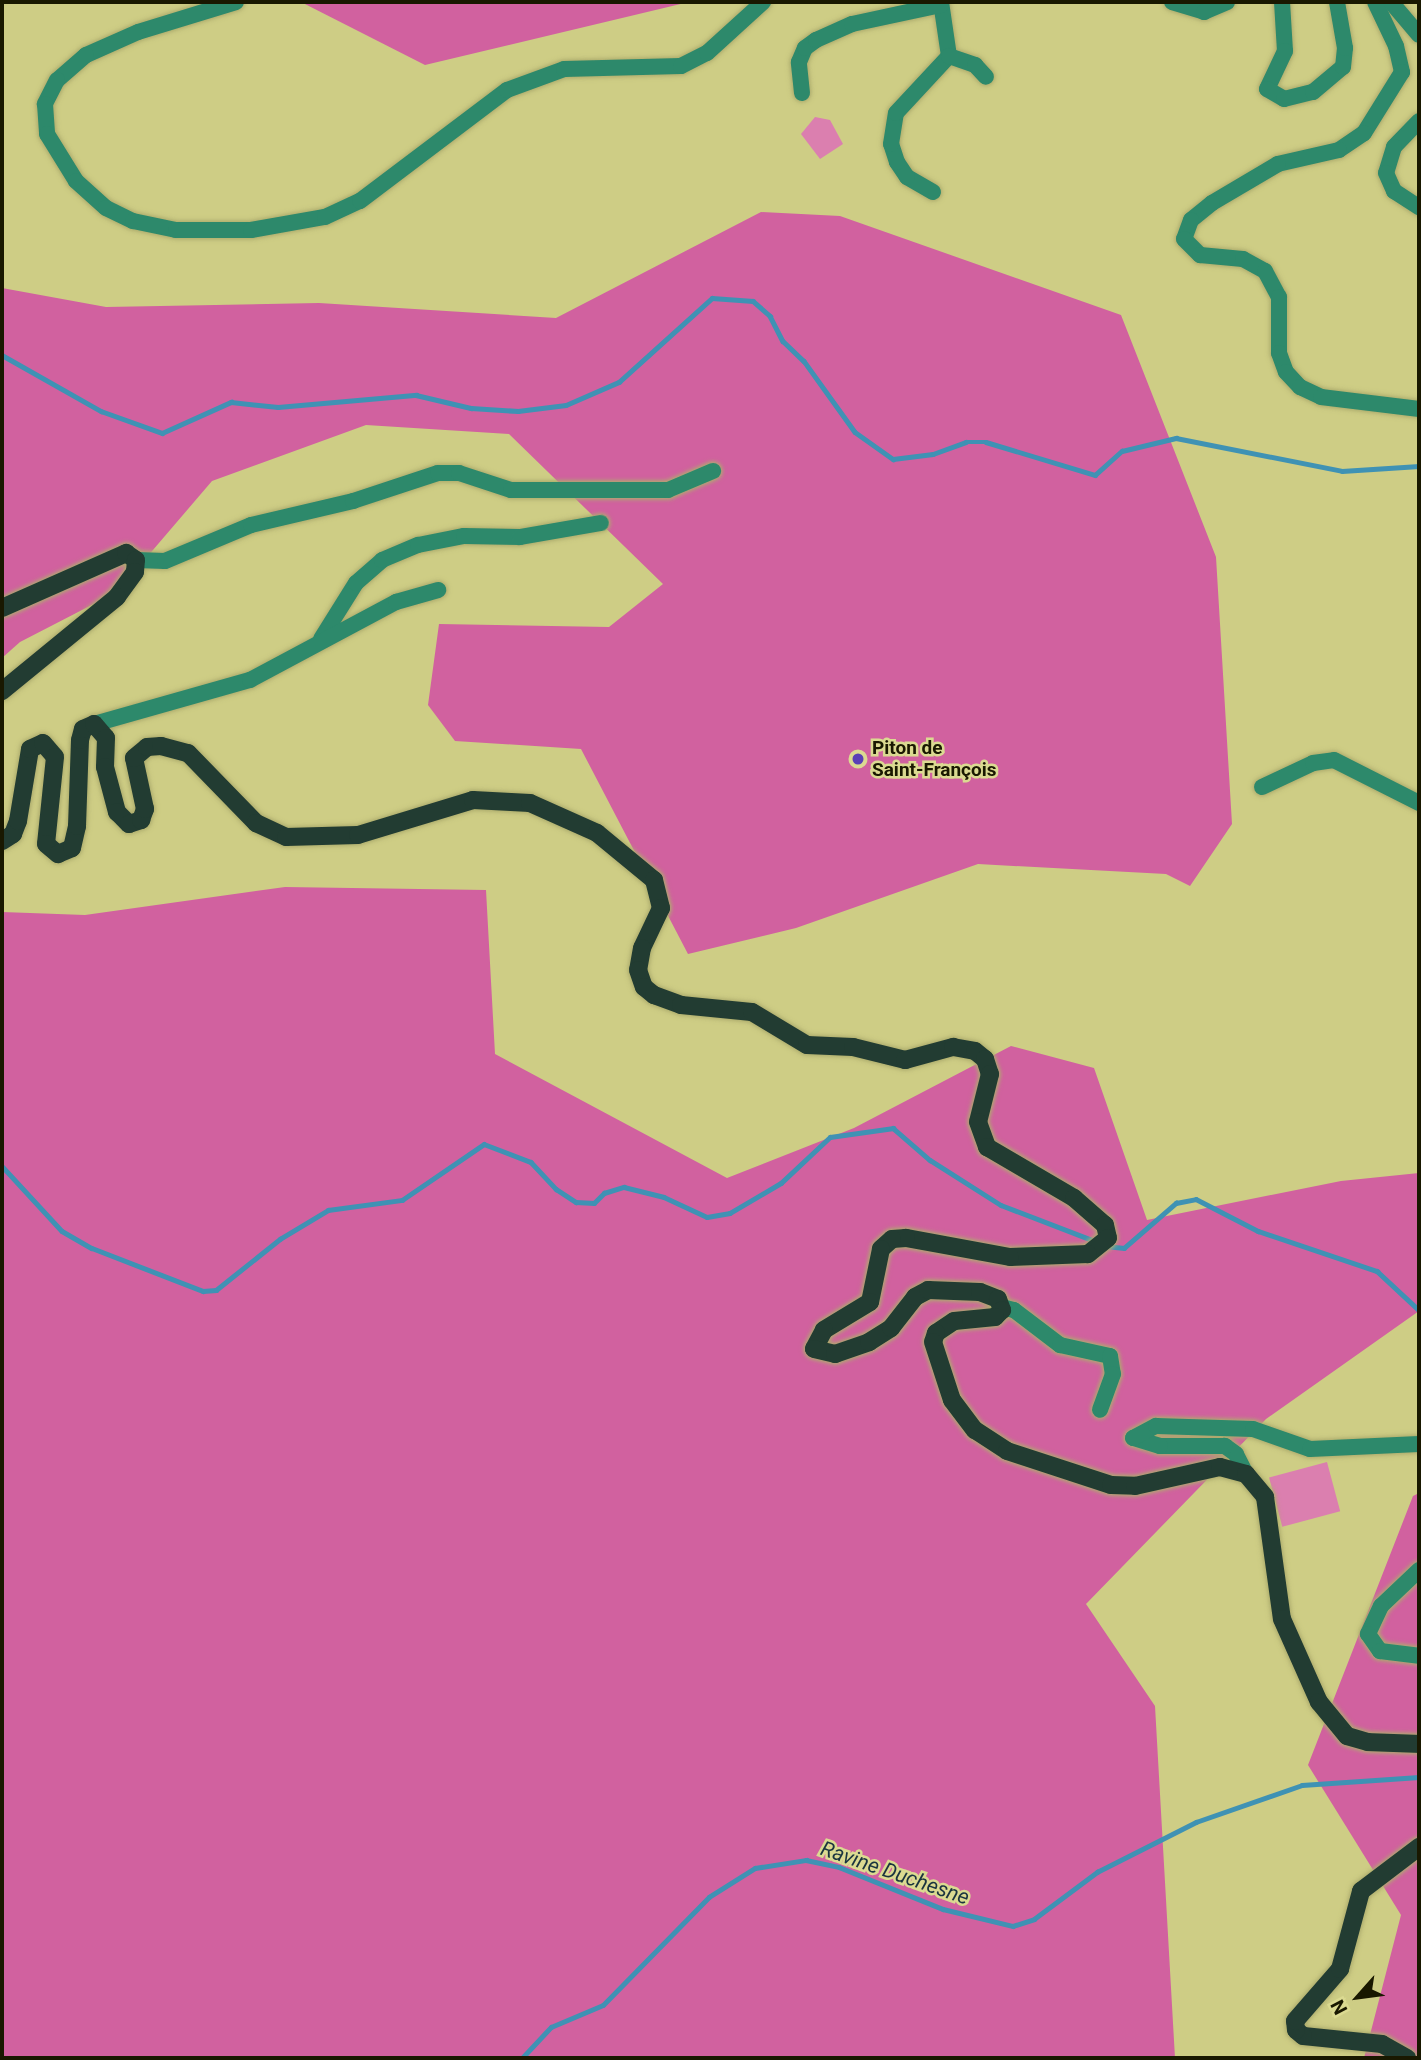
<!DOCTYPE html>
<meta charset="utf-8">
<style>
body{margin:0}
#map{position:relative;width:1421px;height:2060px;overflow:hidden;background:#cecd85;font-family:Roboto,sans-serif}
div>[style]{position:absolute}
.green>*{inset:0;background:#db7faf;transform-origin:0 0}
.forest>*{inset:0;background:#d1619f}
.stream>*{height:4.5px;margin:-2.25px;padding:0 2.25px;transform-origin:2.25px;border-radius:2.25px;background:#3f92b4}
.roads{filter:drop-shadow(0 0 2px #adac6d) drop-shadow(0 0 2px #adac6d)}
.minor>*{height:16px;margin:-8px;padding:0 8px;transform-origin:8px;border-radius:8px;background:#2d896b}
.major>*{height:18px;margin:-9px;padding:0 9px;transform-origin:9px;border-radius:9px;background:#223c32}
.dots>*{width:19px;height:19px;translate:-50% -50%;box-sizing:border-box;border:4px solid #dbda91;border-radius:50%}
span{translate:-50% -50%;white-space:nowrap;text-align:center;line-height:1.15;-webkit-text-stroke:5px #dbda91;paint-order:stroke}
.poi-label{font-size:19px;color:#191800;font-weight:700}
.left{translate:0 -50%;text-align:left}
.water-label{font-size:21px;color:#1a343f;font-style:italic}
.frame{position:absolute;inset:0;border:4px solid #191800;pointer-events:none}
.north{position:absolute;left:1323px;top:1962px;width:70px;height:70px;-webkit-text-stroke:5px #dbda91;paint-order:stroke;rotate:242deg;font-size:19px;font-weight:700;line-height:28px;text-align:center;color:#191800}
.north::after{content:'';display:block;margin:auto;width:24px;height:32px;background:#191800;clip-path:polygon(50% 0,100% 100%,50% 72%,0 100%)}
</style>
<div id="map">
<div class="green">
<div style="clip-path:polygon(815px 117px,830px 120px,843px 144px,820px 159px,801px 134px)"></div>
<div style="left:1327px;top:1462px;width:51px;height:60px;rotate:75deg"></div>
</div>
<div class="forest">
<div style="clip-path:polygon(301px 2px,689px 2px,425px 65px)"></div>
<div style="clip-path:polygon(761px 212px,840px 216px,1121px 315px,1216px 557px,1232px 824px,1190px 886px,1166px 874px,978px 864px,796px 928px,688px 954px,581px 749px,455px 741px,428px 705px,439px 624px,609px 627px,663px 584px,509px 434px,366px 425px,212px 481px,117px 592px,20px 642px,2px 658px,2px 288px,106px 307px,319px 303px,556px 318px)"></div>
<div style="clip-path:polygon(285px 887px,486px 890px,495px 1054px,727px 1178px,854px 1128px,1011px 1046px,1094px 1068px,1147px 1220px,1341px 1181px,1419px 1173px,1419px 1311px,1266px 1419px,1086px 1604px,1155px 1706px,1175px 2058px,2px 2058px,2px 912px,85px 915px)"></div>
<div style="clip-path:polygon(1419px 1493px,1419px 2058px,1364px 2058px,1401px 1915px,1308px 1765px,1413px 1496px)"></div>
</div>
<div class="stream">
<div style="left:2px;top:355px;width:114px;rotate:29.5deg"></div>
<div style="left:101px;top:411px;width:65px;rotate:19.8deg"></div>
<div style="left:162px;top:433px;width:76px;rotate:-24.2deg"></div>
<div style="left:231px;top:402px;width:47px;rotate:6.1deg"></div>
<div style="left:278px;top:407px;width:139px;rotate:-5deg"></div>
<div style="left:416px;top:395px;width:57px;rotate:13.3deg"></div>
<div style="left:471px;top:408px;width:47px;rotate:3.7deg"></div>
<div style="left:518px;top:411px;width:48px;rotate:-7.1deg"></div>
<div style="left:566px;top:405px;width:58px;rotate:-23.5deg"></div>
<div style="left:619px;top:382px;width:125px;rotate:-42.1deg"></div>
<div style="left:712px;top:298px;width:41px;rotate:4.2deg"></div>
<div style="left:753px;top:301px;width:23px;rotate:41deg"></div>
<div style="left:770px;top:316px;width:28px;rotate:63deg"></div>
<div style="left:783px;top:341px;width:29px;rotate:44deg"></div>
<div style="left:804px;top:361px;width:87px;rotate:54.3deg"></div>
<div style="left:855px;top:432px;width:47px;rotate:35.4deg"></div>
<div style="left:893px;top:459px;width:40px;rotate:-7.1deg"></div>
<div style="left:933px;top:454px;width:35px;rotate:-20deg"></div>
<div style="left:966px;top:442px;width:20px"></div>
<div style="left:986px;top:442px;width:114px;rotate:16.8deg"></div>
<div style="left:1095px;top:475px;width:36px;rotate:-42deg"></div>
<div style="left:1122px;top:451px;width:56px;rotate:-13.5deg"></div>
<div style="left:1176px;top:438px;width:169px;rotate:11.2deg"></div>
<div style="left:1342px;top:471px;width:77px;rotate:-3.7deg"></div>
<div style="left:2px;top:1166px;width:88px;rotate:47.3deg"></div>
<div style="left:62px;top:1231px;width:34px;rotate:30deg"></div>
<div style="left:92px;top:1248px;width:119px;rotate:21.2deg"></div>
<div style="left:203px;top:1291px;width:13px;rotate:-4deg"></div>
<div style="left:216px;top:1290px;width:82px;rotate:-38.6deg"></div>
<div style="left:280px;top:1239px;width:56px;rotate:-31.1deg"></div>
<div style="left:328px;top:1210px;width:75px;rotate:-7.7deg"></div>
<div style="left:402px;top:1200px;width:99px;rotate:-34.3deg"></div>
<div style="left:484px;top:1144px;width:50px;rotate:21deg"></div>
<div style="left:531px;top:1162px;width:37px;rotate:47deg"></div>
<div style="left:556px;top:1189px;width:24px;rotate:33deg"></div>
<div style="left:576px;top:1202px;width:18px;rotate:3deg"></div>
<div style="left:594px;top:1203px;width:14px;rotate:-45deg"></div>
<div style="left:604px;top:1193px;width:21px;rotate:-17deg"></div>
<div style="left:624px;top:1187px;width:41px;rotate:14deg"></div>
<div style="left:664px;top:1197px;width:47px;rotate:24.9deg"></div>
<div style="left:707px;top:1217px;width:23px;rotate:-10deg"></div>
<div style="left:730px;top:1213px;width:59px;rotate:-30.5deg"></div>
<div style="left:781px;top:1183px;width:67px;rotate:-43.2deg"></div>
<div style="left:830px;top:1137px;width:64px;rotate:-8.1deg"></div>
<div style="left:893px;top:1128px;width:49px;rotate:40.9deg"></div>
<div style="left:930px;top:1160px;width:84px;rotate:32.4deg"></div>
<div style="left:1001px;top:1205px;width:101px;rotate:21deg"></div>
<div style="left:1106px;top:1246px;width:18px;rotate:6deg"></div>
<div style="left:1124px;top:1248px;width:69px;rotate:-40.9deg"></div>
<div style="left:1176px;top:1203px;width:20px;rotate:-11deg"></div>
<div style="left:1196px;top:1199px;width:70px;rotate:27.3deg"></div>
<div style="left:1258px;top:1231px;width:126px;rotate:18.6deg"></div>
<div style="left:1377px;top:1271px;width:57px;rotate:42.9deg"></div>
<div style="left:522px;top:2058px;width:42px;rotate:-46.9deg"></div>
<div style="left:551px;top:2027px;width:56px;rotate:-22.9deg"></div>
<div style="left:603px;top:2005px;width:151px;rotate:-45.5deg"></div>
<div style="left:709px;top:1897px;width:54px;rotate:-32.2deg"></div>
<div style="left:755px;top:1868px;width:52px;rotate:-8.9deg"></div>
<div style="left:806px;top:1860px;width:34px;rotate:12deg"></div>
<div style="left:839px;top:1867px;width:112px;rotate:22deg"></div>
<div style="left:943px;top:1909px;width:72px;rotate:13.7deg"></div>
<div style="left:1013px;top:1926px;width:22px;rotate:-18deg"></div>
<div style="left:1034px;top:1919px;width:79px;rotate:-36.7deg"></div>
<div style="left:1097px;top:1872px;width:111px;rotate:-26.8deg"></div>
<div style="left:1196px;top:1822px;width:112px;rotate:-19.2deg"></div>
<div style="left:1302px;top:1785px;width:117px;rotate:-3.9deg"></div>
</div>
<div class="roads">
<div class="minor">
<div style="left:236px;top:2px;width:102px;rotate:163deg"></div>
<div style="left:138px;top:32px;width:57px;rotate:156.1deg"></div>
<div style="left:86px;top:55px;width:38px;rotate:139deg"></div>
<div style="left:57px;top:80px;width:27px;rotate:117deg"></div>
<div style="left:45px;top:104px;width:30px;rotate:86deg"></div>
<div style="left:47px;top:134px;width:55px;rotate:58.3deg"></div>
<div style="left:76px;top:181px;width:40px;rotate:42deg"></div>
<div style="left:106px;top:208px;width:30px;rotate:26deg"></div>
<div style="left:133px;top:221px;width:44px;rotate:11.8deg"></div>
<div style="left:176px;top:230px;width:75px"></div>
<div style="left:251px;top:230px;width:75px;rotate:-10deg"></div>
<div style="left:325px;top:217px;width:38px;rotate:-25deg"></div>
<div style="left:360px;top:201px;width:184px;rotate:-37.1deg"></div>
<div style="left:507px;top:90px;width:61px;rotate:-20.2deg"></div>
<div style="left:564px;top:69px;width:117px;rotate:-1.5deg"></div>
<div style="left:681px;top:66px;width:29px;rotate:-27deg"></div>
<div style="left:707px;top:53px;width:76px;rotate:-42.3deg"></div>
<div style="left:941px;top:2px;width:55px;rotate:81.6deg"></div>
<div style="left:1172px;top:2px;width:34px;rotate:17deg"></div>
<div style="left:1204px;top:12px;width:25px;rotate:-23deg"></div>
<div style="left:1282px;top:2px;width:49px;rotate:86.5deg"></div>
<div style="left:1285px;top:51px;width:42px;rotate:115.3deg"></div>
<div style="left:1267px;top:89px;width:20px;rotate:30deg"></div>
<div style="left:1284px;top:99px;width:30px;rotate:-14deg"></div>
<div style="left:1313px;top:92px;width:39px;rotate:-40deg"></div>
<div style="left:1343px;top:67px;width:19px;rotate:-84deg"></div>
<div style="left:1345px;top:48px;width:47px;rotate:-99.9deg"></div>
<div style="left:1375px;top:2px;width:49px;rotate:64.5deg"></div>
<div style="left:1396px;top:46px;width:27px;rotate:77deg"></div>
<div style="left:1402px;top:72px;width:72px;rotate:121.9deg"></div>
<div style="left:1364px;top:133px;width:30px;rotate:146deg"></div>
<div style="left:1339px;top:150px;width:63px;rotate:167.1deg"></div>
<div style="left:1278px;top:164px;width:77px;rotate:149.4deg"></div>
<div style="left:1212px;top:203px;width:27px;rotate:141deg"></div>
<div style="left:1191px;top:220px;width:20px;rotate:110deg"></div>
<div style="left:1184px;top:239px;width:23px;rotate:45deg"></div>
<div style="left:1200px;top:255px;width:43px;rotate:5.3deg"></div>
<div style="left:1243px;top:259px;width:25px;rotate:29deg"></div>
<div style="left:1265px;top:271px;width:30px;rotate:62deg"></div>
<div style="left:1279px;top:297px;width:56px;rotate:90deg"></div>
<div style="left:1279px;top:353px;width:20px;rotate:70deg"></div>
<div style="left:1286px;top:372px;width:21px;rotate:47deg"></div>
<div style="left:1300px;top:387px;width:23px;rotate:25deg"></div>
<div style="left:1321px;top:397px;width:99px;rotate:7deg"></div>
<div style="left:1391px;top:2px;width:43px;rotate:49.7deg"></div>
<div style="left:802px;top:93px;width:31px;rotate:-96deg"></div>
<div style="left:799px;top:62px;width:15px;rotate:-67deg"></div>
<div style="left:805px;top:48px;width:14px;rotate:-36deg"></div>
<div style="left:816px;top:40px;width:39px;rotate:-24deg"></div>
<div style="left:852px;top:24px;width:91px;rotate:-12.1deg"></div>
<div style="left:1419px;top:121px;width:36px;rotate:134deg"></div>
<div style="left:1394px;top:147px;width:27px;rotate:107deg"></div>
<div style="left:1386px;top:173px;width:20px;rotate:66deg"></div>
<div style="left:1394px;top:191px;width:30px;rotate:33deg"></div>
<div style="left:933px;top:192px;width:30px;rotate:-150deg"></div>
<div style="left:907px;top:177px;width:18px;rotate:-124deg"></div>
<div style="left:897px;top:162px;width:19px;rotate:-108deg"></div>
<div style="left:891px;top:144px;width:31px;rotate:-81deg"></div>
<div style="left:896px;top:113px;width:78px;rotate:-47.1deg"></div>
<div style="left:949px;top:56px;width:28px;rotate:19deg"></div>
<div style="left:975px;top:65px;width:16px;rotate:47deg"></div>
<div style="left:136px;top:560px;width:29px;rotate:2deg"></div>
<div style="left:165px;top:561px;width:93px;rotate:-22.7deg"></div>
<div style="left:251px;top:525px;width:105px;rotate:-13.2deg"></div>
<div style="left:353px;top:501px;width:89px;rotate:-18.2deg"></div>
<div style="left:438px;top:473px;width:21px"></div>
<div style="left:459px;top:473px;width:55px;rotate:18.1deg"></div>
<div style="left:511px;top:490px;width:157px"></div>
<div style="left:668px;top:490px;width:49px;rotate:-22.9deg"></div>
<div style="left:321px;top:639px;width:66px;rotate:-58deg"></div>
<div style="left:356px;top:583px;width:35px;rotate:-41deg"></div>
<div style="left:382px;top:560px;width:39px;rotate:-23deg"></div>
<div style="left:418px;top:545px;width:47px;rotate:-11.1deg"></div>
<div style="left:464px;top:536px;width:56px;rotate:1deg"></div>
<div style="left:520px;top:537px;width:82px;rotate:-9.8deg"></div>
<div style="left:94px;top:724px;width:162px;rotate:-15.8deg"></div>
<div style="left:250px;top:680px;width:166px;rotate:-28.1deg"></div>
<div style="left:396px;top:602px;width:44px;rotate:-15.9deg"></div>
<div style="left:1262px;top:787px;width:56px;rotate:-25.2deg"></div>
<div style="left:1313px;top:763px;width:21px;rotate:-8deg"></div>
<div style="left:1334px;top:760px;width:95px;rotate:26.8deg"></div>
<div style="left:1002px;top:1307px;width:12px;rotate:14deg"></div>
<div style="left:1014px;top:1310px;width:58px;rotate:37.3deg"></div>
<div style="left:1060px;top:1345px;width:51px;rotate:12.4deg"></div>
<div style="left:1110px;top:1356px;width:18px;rotate:81deg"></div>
<div style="left:1113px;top:1374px;width:38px;rotate:110deg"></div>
<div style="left:1246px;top:1474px;width:22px;rotate:-117deg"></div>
<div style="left:1236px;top:1454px;width:14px;rotate:-144deg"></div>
<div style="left:1225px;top:1446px;width:65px;rotate:180deg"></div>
<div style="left:1160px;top:1446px;width:28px;rotate:-163deg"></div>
<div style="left:1133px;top:1438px;width:26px;rotate:-28deg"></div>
<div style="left:1156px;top:1426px;width:97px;rotate:1.8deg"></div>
<div style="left:1253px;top:1429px;width:60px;rotate:19.3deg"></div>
<div style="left:1310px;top:1449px;width:109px;rotate:-2.6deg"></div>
<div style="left:1419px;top:1570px;width:52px;rotate:136.5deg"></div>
<div style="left:1381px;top:1606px;width:31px;rotate:115deg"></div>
<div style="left:1368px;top:1634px;width:21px;rotate:55deg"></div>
<div style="left:1380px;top:1651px;width:39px;rotate:7deg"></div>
</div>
<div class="major">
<div style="left:2px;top:608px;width:136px;rotate:-23.9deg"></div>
<div style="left:126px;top:553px;width:12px;rotate:35deg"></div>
<div style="left:136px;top:560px;width:12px;rotate:95deg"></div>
<div style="left:135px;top:572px;width:31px;rotate:126deg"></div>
<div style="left:117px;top:597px;width:149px;rotate:140.7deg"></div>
<div style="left:2px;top:841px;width:13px;rotate:-32deg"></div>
<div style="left:13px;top:834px;width:14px;rotate:-69deg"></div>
<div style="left:18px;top:821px;width:73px;rotate:-80.5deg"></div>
<div style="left:30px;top:749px;width:14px;rotate:-25deg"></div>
<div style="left:43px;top:743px;width:18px;rotate:49deg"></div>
<div style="left:55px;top:757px;width:87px;rotate:95.9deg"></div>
<div style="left:46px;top:844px;width:16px;rotate:40deg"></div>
<div style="left:58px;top:854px;width:15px;rotate:-23deg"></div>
<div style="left:72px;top:848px;width:23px;rotate:-77deg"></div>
<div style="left:77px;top:826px;width:86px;rotate:-88deg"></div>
<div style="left:80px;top:740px;width:11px;rotate:-75deg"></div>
<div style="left:83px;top:729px;width:12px;rotate:-24deg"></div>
<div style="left:94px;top:724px;width:18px;rotate:49deg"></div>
<div style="left:106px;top:738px;width:29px;rotate:92deg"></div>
<div style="left:105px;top:767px;width:47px;rotate:75.1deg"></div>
<div style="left:117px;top:812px;width:17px;rotate:45deg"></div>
<div style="left:129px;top:824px;width:13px;rotate:-18deg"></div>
<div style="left:141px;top:820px;width:12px;rotate:-70deg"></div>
<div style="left:145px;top:809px;width:52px;rotate:-102.2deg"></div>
<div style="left:134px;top:758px;width:17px;rotate:-40deg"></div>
<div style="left:147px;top:747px;width:14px;rotate:-4deg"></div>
<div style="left:161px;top:746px;width:28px;rotate:15deg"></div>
<div style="left:188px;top:753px;width:98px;rotate:45.8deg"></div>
<div style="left:256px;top:823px;width:33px;rotate:25deg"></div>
<div style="left:286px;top:837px;width:72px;rotate:-1.6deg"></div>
<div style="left:358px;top:835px;width:120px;rotate:-16.9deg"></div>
<div style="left:473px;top:800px;width:57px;rotate:3deg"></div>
<div style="left:530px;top:803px;width:73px;rotate:24.1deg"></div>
<div style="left:597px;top:833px;width:74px;rotate:39.5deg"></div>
<div style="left:654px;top:880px;width:29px;rotate:76deg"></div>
<div style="left:661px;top:908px;width:44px;rotate:115.4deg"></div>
<div style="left:642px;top:948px;width:22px;rotate:100deg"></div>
<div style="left:638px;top:970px;width:18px;rotate:71deg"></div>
<div style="left:644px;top:987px;width:13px;rotate:39deg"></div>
<div style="left:654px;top:995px;width:29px;rotate:20deg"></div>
<div style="left:681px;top:1005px;width:71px;rotate:5.6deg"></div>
<div style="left:752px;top:1012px;width:64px;rotate:31deg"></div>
<div style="left:807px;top:1045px;width:46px;rotate:2.5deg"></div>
<div style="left:853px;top:1047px;width:54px;rotate:14deg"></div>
<div style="left:905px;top:1060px;width:50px;rotate:-15.2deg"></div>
<div style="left:953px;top:1047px;width:22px;rotate:10deg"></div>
<div style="left:975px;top:1051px;width:13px;rotate:39deg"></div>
<div style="left:985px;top:1059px;width:16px;rotate:72deg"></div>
<div style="left:990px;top:1074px;width:49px;rotate:104deg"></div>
<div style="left:978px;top:1122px;width:27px;rotate:70deg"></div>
<div style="left:987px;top:1147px;width:101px;rotate:30.4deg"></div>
<div style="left:1074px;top:1198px;width:41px;rotate:41.1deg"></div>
<div style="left:1105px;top:1225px;width:13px;rotate:77deg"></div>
<div style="left:1108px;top:1238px;width:26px;rotate:141deg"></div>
<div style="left:1088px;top:1254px;width:78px;rotate:177.8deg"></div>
<div style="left:1010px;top:1257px;width:106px;rotate:-169.6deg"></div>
<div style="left:906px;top:1238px;width:14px;rotate:176deg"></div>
<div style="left:892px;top:1239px;width:15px;rotate:138deg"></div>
<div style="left:881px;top:1249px;width:54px;rotate:101.7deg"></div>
<div style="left:870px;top:1302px;width:54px;rotate:148.7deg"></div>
<div style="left:824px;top:1330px;width:21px;rotate:118deg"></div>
<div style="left:814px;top:1349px;width:22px;rotate:13deg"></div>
<div style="left:835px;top:1354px;width:36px;rotate:-19deg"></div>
<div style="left:869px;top:1342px;width:26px;rotate:-32deg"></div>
<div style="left:891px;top:1328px;width:39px;rotate:-52deg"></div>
<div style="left:915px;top:1297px;width:15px;rotate:-28deg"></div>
<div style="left:928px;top:1290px;width:52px;rotate:2.2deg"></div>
<div style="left:980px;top:1292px;width:19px;rotate:21deg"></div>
<div style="left:998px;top:1299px;width:12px;rotate:70deg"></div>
<div style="left:1002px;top:1310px;width:10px;rotate:135deg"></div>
<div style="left:995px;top:1317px;width:41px;rotate:174.4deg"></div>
<div style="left:954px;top:1321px;width:22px;rotate:146deg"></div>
<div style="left:936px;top:1333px;width:9px;rotate:108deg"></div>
<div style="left:933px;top:1342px;width:61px;rotate:71.9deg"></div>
<div style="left:952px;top:1400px;width:38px;rotate:53deg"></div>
<div style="left:975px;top:1430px;width:38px;rotate:33deg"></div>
<div style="left:1007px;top:1451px;width:109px;rotate:18.1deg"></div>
<div style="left:1111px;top:1485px;width:24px;rotate:2deg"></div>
<div style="left:1135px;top:1486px;width:87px;rotate:-12.6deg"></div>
<div style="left:1220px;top:1467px;width:27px;rotate:15deg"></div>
<div style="left:1246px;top:1474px;width:30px;rotate:50deg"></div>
<div style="left:1265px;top:1497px;width:123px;rotate:82.1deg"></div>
<div style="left:1282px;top:1619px;width:91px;rotate:66deg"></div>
<div style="left:1319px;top:1702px;width:44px;rotate:50.5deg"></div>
<div style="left:1347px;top:1736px;width:22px;rotate:16deg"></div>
<div style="left:1368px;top:1742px;width:51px;rotate:2.2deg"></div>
<div style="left:1407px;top:2058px;width:29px;rotate:-151deg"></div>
<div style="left:1382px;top:2044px;width:79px;rotate:-174.2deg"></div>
<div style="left:1303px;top:2036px;width:9px;rotate:-139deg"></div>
<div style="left:1296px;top:2030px;width:9px;rotate:-96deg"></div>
<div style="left:1295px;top:2021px;width:69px;rotate:-49.1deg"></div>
<div style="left:1340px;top:1969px;width:81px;rotate:-74.9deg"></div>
<div style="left:1361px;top:1891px;width:73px;rotate:-37.2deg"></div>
</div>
</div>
<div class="dots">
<div style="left:858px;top:759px;background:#5a3fb7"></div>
</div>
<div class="poi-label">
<span class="left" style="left:872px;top:759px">Piton de<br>Saint-François</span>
</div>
<div class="water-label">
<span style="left:895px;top:1873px;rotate:19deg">Ravine Duchesne</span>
</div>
<div class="frame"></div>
<div class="north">N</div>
</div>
